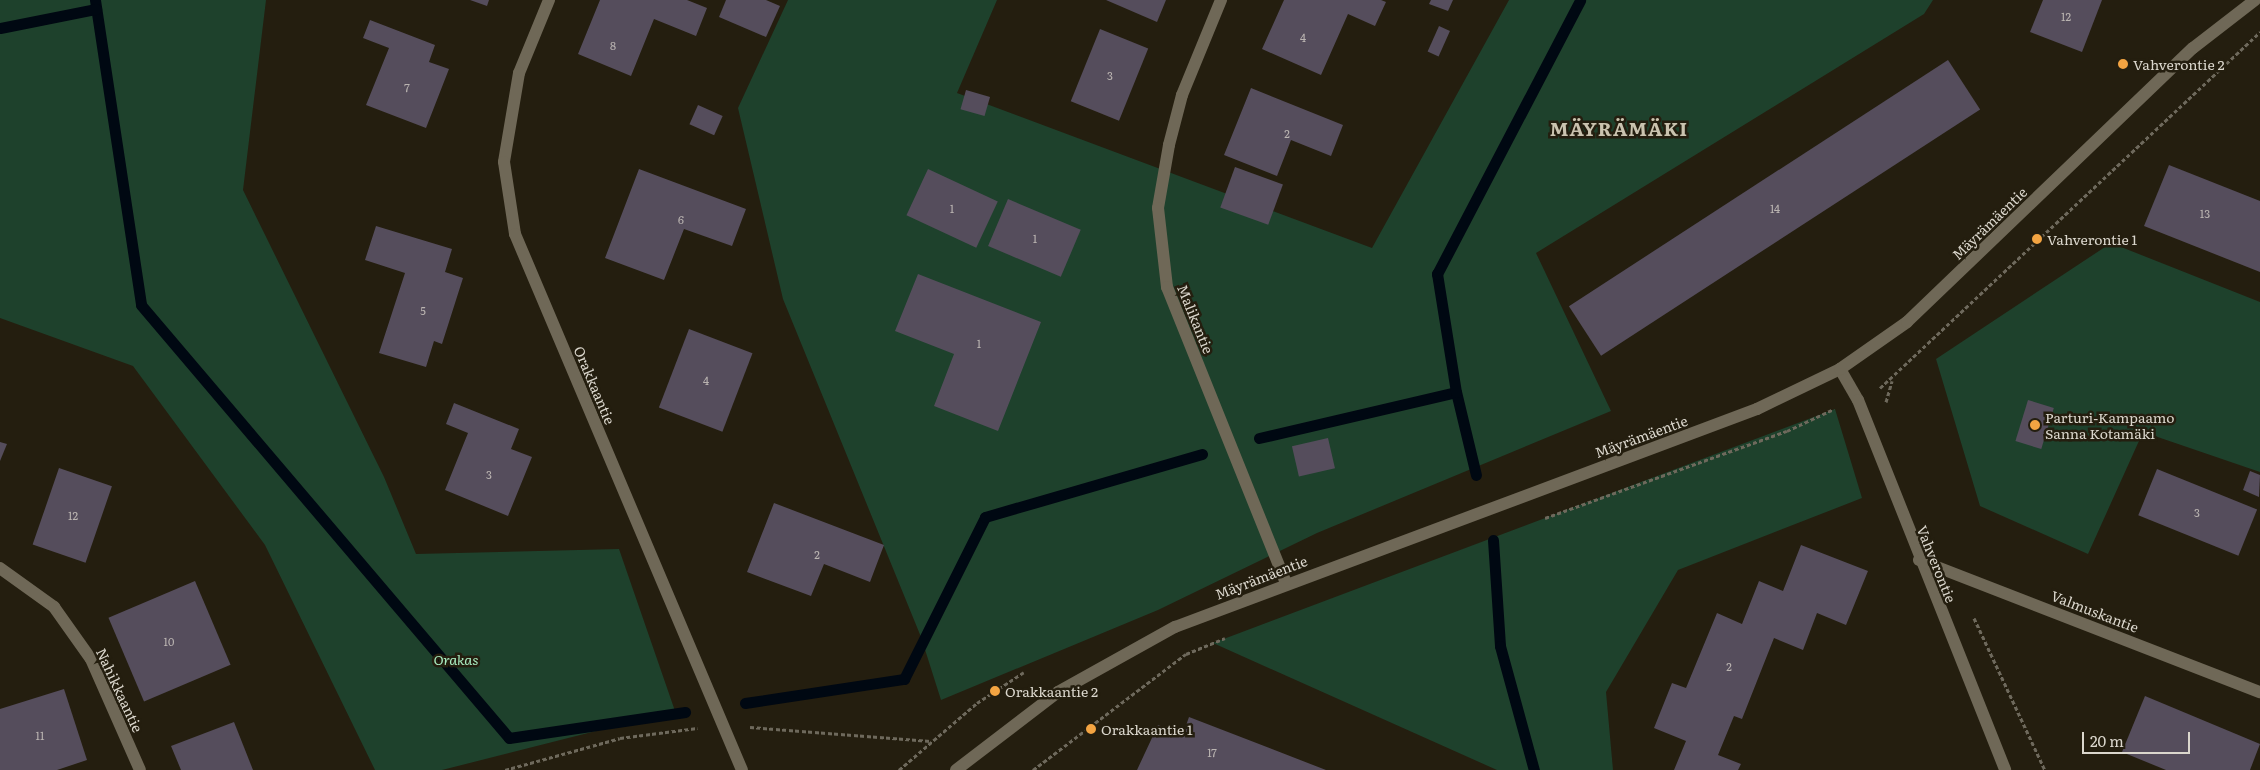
<!DOCTYPE html>
<meta charset="utf-8">
<style>
body{margin:0}
#map{position:relative;width:2260px;height:770px;overflow:hidden;background:#241e0f;font-family:Literata,serif}
div>[style]{position:absolute}
.green>*{inset:0;background:#1e412c}
.stream>*{height:11px;margin:-5.5px;padding:0 5.5px;transform-origin:5.5px;border-radius:5.5px;background:#000812}
.building>*{inset:0;background:#554d5c;transform-origin:0 0}
.path>*{height:3px;margin-top:-1.5px;transform-origin:0;background:repeating-linear-gradient(90deg,#6e695c 0 4px,transparent 0 6.5px)}
.minor>*{height:12px;margin:-6px;padding:0 6px;transform-origin:6px;border-radius:6px;background:#6f6857}
.tertiary>*{height:12px;margin:-6px;padding:0 6px;transform-origin:6px;border-radius:6px;background:#6f6857}
.dots>*{width:14px;height:14px;translate:-50% -50%;box-sizing:border-box;border:2px solid #241e0f;border-radius:50%}
span{translate:-50% -50%;white-space:nowrap;text-align:center;line-height:1.15;-webkit-text-stroke:5px #241e0f;paint-order:stroke}
.number-label{font-size:11px;color:#bab4b1}
.number-label span{-webkit-text-stroke-width:0}
.poi-label{font-size:14px;color:#dbd7cd}
.left{translate:0 -50%;text-align:left}
.street-label{font-size:14px;color:#dbd7cd}
.park-label{font-size:14px;color:#a8ecc0;font-style:italic}
.district-label{font-size:19px;color:#cac3af;font-weight:700;letter-spacing:1px}
.scale{position:absolute;left:2082px;top:732px;width:108px;height:22px;box-sizing:border-box;border:2px solid #dbd7cd;border-top:0;padding-left:6px;font-size:15px;line-height:18px;white-space:nowrap;color:#dbd7cd;-webkit-text-stroke:4px #241e0f;paint-order:stroke}
</style>
<div id="map">
<div class="green">
<div style="clip-path:polygon(0 0,266px 0,243px 190px,384px 477px,416px 554px,619px 549px,675px 711px,442px 770px,375px 770px,265px 545px,133px 366px,0 318px)"></div>
<div style="clip-path:polygon(788px 0,997px 0,957px 93px,1372px 248px,1509px 0,1933px 0,1924px 14px,1536px 253px,1611px 411px,1317px 533px,1158px 610px,941px 700px,921px 637px,783px 299px,738px 108px)"></div>
<div style="clip-path:polygon(2111px 243px,2260px 302px,2260px 472px,2143px 432px,2088px 554px,1980px 506px,1936px 359px)"></div>
<div style="clip-path:polygon(1835px 409px,1862px 498px,1678px 570px,1606px 692px,1613px 770px,1497px 770px,1213px 643px)"></div>
</div>
<div class="stream">
<div style="left:95px;top:0;width:308px;rotate:81.4deg"></div>
<div style="left:141px;top:305px;width:568px;rotate:49.64deg"></div>
<div style="left:509px;top:738px;width:178px;rotate:-8.4deg"></div>
<div style="left:0;top:28px;width:98px;rotate:-11.2deg"></div>
<div style="left:1259px;top:438px;width:202px;rotate:-13.1deg"></div>
<div style="left:1476px;top:475px;width:85px;rotate:-103.5deg"></div>
<div style="left:1456px;top:392px;width:120px;rotate:-99.1deg"></div>
<div style="left:1437px;top:274px;width:309px;rotate:-62.4deg"></div>
<div style="left:1493px;top:540px;width:106px;rotate:86.2deg"></div>
<div style="left:1500px;top:646px;width:129px;rotate:74.7deg"></div>
<div style="left:745px;top:703px;width:161px;rotate:-8.6deg"></div>
<div style="left:904px;top:679px;width:181px;rotate:-63.4deg"></div>
<div style="left:985px;top:517px;width:226px;rotate:-16.2deg"></div>
</div>
<div class="building">
<div style="clip-path:polygon(470px 0,489px 0,487px 6px)"></div>
<div style="clip-path:polygon(600px 0,687px 0,707px 8px,696px 36px,654px 19px,631px 76px,578px 54px)"></div>
<div style="clip-path:polygon(726px 0,766px 0,780px 6px,766px 37px,719px 17px)"></div>
<div style="clip-path:polygon(1106px 0,1166px 0,1157px 22px)"></div>
<div style="clip-path:polygon(1284px 0,1381px 0,1386px 2px,1375px 26px,1348px 14px,1321px 75px,1262px 49px)"></div>
<div style="clip-path:polygon(1431px 0,1453px 0,1448px 11px,1429px 4px)"></div>
<div style="clip-path:polygon(2043px 0,2102px 0,2082px 52px,2030px 32px)"></div>
<div style="clip-path:polygon(370px 20px,435px 45px,429px 62px,449px 69px,426px 128px,366px 105px,389px 48px,363px 38px)"></div>
<div style="left:1439px;top:26px;width:12px;height:28px;rotate:24deg"></div>
<div style="left:1100px;top:29px;width:52px;height:78px;rotate:22deg"></div>
<div style="left:1948px;top:60px;width:59px;height:452px;rotate:57deg"></div>
<div style="clip-path:polygon(1251px 88px,1343px 125px,1331px 156px,1291px 140px,1277px 176px,1224px 155px)"></div>
<div style="left:966px;top:90px;width:25px;height:20px;rotate:16deg"></div>
<div style="left:698px;top:105px;width:27px;height:21px;rotate:24deg"></div>
<div style="clip-path:polygon(2169px 165px,2260px 201px,2260px 272px,2144px 226px)"></div>
<div style="left:1235px;top:167px;width:51px;height:43px;rotate:20deg"></div>
<div style="clip-path:polygon(639px 169px,746px 209px,732px 246px,684px 229px,664px 280px,605px 258px)"></div>
<div style="left:928px;top:169px;width:77px;height:51px;rotate:25deg"></div>
<div style="left:1008px;top:199px;width:79px;height:51px;rotate:23deg"></div>
<div style="clip-path:polygon(376px 226px,452px 249px,445px 272px,463px 278px,442px 344px,434px 341px,426px 367px,379px 353px,405px 273px,365px 260px)"></div>
<div style="clip-path:polygon(918px 274px,1041px 322px,998px 431px,934px 406px,954px 354px,895px 331px)"></div>
<div style="left:689px;top:329px;width:68px;height:84px;rotate:21deg"></div>
<div style="left:2028px;top:400px;width:27px;height:43px;rotate:17deg"></div>
<div style="clip-path:polygon(454px 403px,519px 429px,511px 449px,532px 457px,508px 516px,445px 490px,468px 433px,446px 424px)"></div>
<div style="left:1328px;top:438px;width:31px;height:37px;rotate:77deg"></div>
<div style="clip-path:polygon(0 442px,7px 444px,0 461px)"></div>
<div style="left:59px;top:468px;width:56px;height:81px;rotate:19deg"></div>
<div style="left:2157px;top:469px;width:108px;height:50px;rotate:22deg"></div>
<div style="clip-path:polygon(2250px 471px,2260px 475px,2259px 497px,2243px 490px)"></div>
<div style="clip-path:polygon(774px 503px,884px 545px,870px 582px,824px 564px,811px 596px,747px 572px)"></div>
<div style="clip-path:polygon(1801px 545px,1868px 571px,1846px 625px,1817px 613px,1803px 650px,1774px 638px,1742px 719px,1734px 716px,1718px 755px,1741px 764px,1738px 770px,1674px 770px,1686px 741px,1654px 728px,1672px 683px,1686px 688px,1717px 613px,1742px 624px,1759px 581px,1783px 591px)"></div>
<div style="left:195px;top:581px;width:91px;height:94px;rotate:67deg"></div>
<div style="clip-path:polygon(64px 689px,87px 760px,57px 770px,0 770px,0 709px)"></div>
<div style="clip-path:polygon(2145px 696px,2260px 744px,2250px 770px,2166px 770px,2122px 752px)"></div>
<div style="clip-path:polygon(1189px 717px,1326px 770px,1137px 770px,1158px 725px,1183px 734px)"></div>
<div style="clip-path:polygon(234px 722px,253px 770px,181px 770px,171px 746px)"></div>
</div>
<div class="path">
<div style="left:1880px;top:388px;width:521px;rotate:-43.13deg"></div>
<div style="left:1886px;top:402px;width:22px;rotate:-74deg"></div>
<div style="left:1545px;top:518px;width:257px;rotate:-19.8deg"></div>
<div style="left:1787px;top:431px;width:52px;rotate:-25.1deg"></div>
<div style="left:1974px;top:618px;width:168px;rotate:65deg"></div>
<div style="left:750px;top:727px;width:181px;rotate:4.4deg"></div>
<div style="left:505px;top:770px;width:119px;rotate:-15.5deg"></div>
<div style="left:620px;top:738px;width:78px;rotate:-7.4deg"></div>
<div style="left:899px;top:770px;width:103px;rotate:-40.7deg"></div>
<div style="left:977px;top:703px;width:56px;rotate:-33.4deg"></div>
<div style="left:1033px;top:770px;width:192px;rotate:-37.2deg"></div>
<div style="left:1186px;top:654px;width:42px;rotate:-22.3deg"></div>
</div>
<div class="minor">
<div style="left:549px;top:0;width:79px;rotate:112.3deg"></div>
<div style="left:519px;top:73px;width:90px;rotate:99.6deg"></div>
<div style="left:504px;top:162px;width:73px;rotate:81.3deg"></div>
<div style="left:515px;top:234px;width:582px;rotate:67.05deg"></div>
<div style="left:1221px;top:0;width:103px;rotate:112.3deg"></div>
<div style="left:1182px;top:95px;width:52px;rotate:104.6deg"></div>
<div style="left:1169px;top:145px;width:64px;rotate:99.9deg"></div>
<div style="left:1158px;top:208px;width:80px;rotate:83.5deg"></div>
<div style="left:1167px;top:287px;width:319px;rotate:68.1deg"></div>
<div style="left:1840px;top:369px;width:36px;rotate:60deg"></div>
<div style="left:1858px;top:400px;width:398px;rotate:68.3deg"></div>
<div style="left:1919px;top:560px;width:366px;rotate:21.2deg"></div>
<div style="left:0;top:568px;width:67px;rotate:35.8deg"></div>
<div style="left:54px;top:607px;width:64px;rotate:54.6deg"></div>
<div style="left:91px;top:659px;width:121px;rotate:66.2deg"></div>
</div>
<div class="tertiary">
<div style="left:956px;top:770px;width:128px;rotate:-37.4deg"></div>
<div style="left:1058px;top:692px;width:134px;rotate:-29.1deg"></div>
<div style="left:1175px;top:627px;width:621px;rotate:-20.53deg"></div>
<div style="left:1757px;top:409px;width:92px;rotate:-25.7deg"></div>
<div style="left:1840px;top:369px;width:82px;rotate:-35deg"></div>
<div style="left:1907px;top:322px;width:396px;rotate:-43.8deg"></div>
<div style="left:2193px;top:48px;width:78px;rotate:-37.7deg"></div>
</div>
<div class="dots">
<div style="left:2123px;top:64px;background:#f3a442"></div>
<div style="left:2037px;top:239px;background:#f3a442"></div>
<div style="left:2035px;top:425px;background:#f3a442"></div>
<div style="left:995px;top:691px;background:#f3a442"></div>
<div style="left:1091px;top:729px;background:#f3a442"></div>
</div>
<div class="number-label">
<span style="left:2066px;top:16px">12</span>
<span style="left:1303px;top:37px">4</span>
<span style="left:613px;top:45px">8</span>
<span style="left:1110px;top:75px">3</span>
<span style="left:407px;top:87px">7</span>
<span style="left:1287px;top:133px">2</span>
<span style="left:952px;top:208px">1</span>
<span style="left:1775px;top:208px">14</span>
<span style="left:2205px;top:213px">13</span>
<span style="left:681px;top:219px">6</span>
<span style="left:1035px;top:238px">1</span>
<span style="left:423px;top:310px">5</span>
<span style="left:979px;top:343px">1</span>
<span style="left:706px;top:380px">4</span>
<span style="left:489px;top:474px">3</span>
<span style="left:2197px;top:512px">3</span>
<span style="left:73px;top:515px">12</span>
<span style="left:817px;top:554px">2</span>
<span style="left:169px;top:641px">10</span>
<span style="left:1729px;top:666px">2</span>
<span style="left:40px;top:735px">11</span>
<span style="left:1212px;top:752px">17</span>
</div>
<div class="poi-label">
<span class="left" style="left:2133px;top:64px">Vahverontie 2</span>
<span class="left" style="left:2047px;top:239px">Vahverontie 1</span>
<span class="left" style="left:2045px;top:425px">Parturi-Kampaamo<br>Sanna Kotamäki</span>
<span class="left" style="left:1005px;top:691px">Orakkaantie 2</span>
<span class="left" style="left:1101px;top:729px">Orakkaantie 1</span>
</div>
<div class="street-label">
<span style="left:1989px;top:223px;rotate:-44deg">Mäyrämäentie</span>
<span style="left:1196px;top:319px;rotate:68deg">Malikantie</span>
<span style="left:595px;top:385px;rotate:67deg">Orakkaantie</span>
<span style="left:1641px;top:436px;rotate:-20deg">Mäyrämäentie</span>
<span style="left:1937px;top:564px;rotate:68deg">Vahverontie</span>
<span style="left:1261px;top:577px;rotate:-21deg">Mäyrämäentie</span>
<span style="left:2095px;top:611px;rotate:21deg">Valmuskantie</span>
<span style="left:120px;top:690px;rotate:65deg">Nahikkaantie</span>
</div>
<div class="park-label">
<span style="left:456px;top:659px">Orakas</span>
</div>
<div class="district-label">
<span style="left:1619px;top:129px">MÄYRÄMÄKI</span>
</div>
<div class="scale">20 m</div>
</div>
